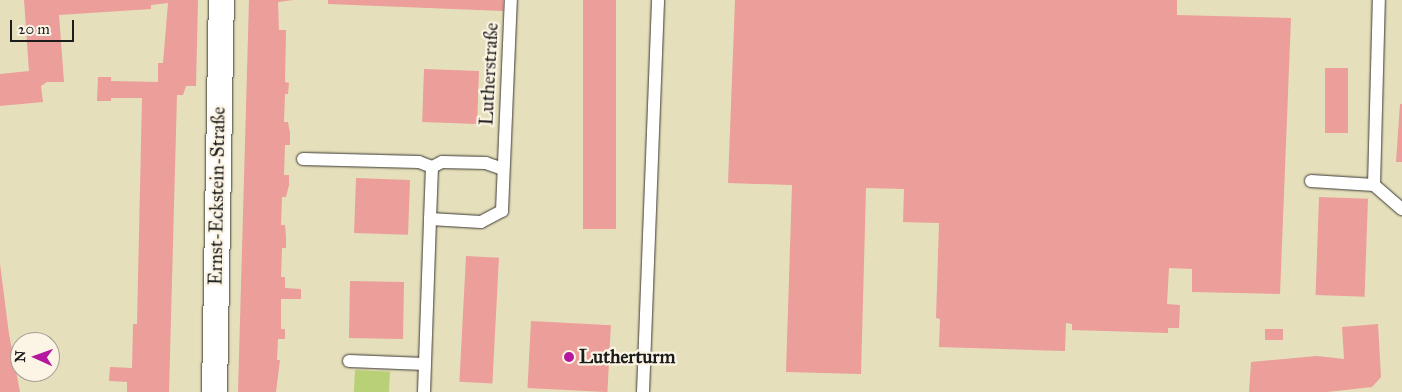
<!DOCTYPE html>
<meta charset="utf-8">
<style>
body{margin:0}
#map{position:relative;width:1402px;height:392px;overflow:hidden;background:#e6dfbb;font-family:"IM FELL Great Primer",serif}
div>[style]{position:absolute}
.green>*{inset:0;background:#b9d176;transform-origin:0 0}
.building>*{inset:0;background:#eb9e9a;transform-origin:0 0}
.roads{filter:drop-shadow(0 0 1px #3a3934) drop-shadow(0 0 1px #3a3934)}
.service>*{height:12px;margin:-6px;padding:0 6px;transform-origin:6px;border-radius:6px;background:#fff}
.minor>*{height:25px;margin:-12.5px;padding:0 12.5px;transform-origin:12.5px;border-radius:12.5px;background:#fff}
.dots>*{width:14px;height:14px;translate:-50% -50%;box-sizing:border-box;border:2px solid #fcf5e5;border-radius:50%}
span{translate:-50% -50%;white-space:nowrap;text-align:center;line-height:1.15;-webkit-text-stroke:4.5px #fcf5e5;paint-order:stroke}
.street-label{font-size:19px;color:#1c1c1c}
.poi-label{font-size:19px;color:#1c1c1c;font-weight:700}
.left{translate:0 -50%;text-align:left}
.north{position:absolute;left:10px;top:332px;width:50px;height:50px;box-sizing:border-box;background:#fcf5e5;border:1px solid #a29e95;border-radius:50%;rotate:272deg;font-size:14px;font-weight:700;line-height:20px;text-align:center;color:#1c1c1c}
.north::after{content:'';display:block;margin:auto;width:18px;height:22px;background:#b5179e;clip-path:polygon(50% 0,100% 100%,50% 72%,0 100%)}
.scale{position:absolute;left:10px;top:20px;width:64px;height:22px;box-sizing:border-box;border:2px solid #1c1c1c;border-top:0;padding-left:6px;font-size:15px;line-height:18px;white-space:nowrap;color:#1c1c1c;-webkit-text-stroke:4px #fcf5e5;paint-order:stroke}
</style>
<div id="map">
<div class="green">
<div style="left:355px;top:370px;width:35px;height:22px;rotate:3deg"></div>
</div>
<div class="building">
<div style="clip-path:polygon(24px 0,198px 0,196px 86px,186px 86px,183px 95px,177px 95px,169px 392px,127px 392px,127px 382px,109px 381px,110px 367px,132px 368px,133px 324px,137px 324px,142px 98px,111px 98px,111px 101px,97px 101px,98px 77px,111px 77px,111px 81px,158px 82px,158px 63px,163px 63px,168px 3px,151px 5px,151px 9px,59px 15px,64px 82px,47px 82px,41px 86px,43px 102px,0 106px,0 74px,29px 71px)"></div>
<div style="clip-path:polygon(249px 0,293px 0,278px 2px,279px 30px,286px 30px,285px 82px,289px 83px,288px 94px,285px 94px,284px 122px,288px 122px,290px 133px,290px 145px,285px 145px,284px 175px,289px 175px,289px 185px,286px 197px,282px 197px,281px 225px,285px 225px,286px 237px,286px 248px,282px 248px,281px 277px,285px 277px,285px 288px,301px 289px,301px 299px,281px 299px,281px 329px,285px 329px,285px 339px,278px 339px,277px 360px,280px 360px,276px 392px,238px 392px)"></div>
<div style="clip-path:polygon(328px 0,503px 0,503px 11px,328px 4px)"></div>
<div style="left:583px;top:0;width:33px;height:229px"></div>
<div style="clip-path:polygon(735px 0,1177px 0,1177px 15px,1291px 18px,1280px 294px,1192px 292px,1192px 269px,1169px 268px,1167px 304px,1180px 305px,1179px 328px,1168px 328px,1168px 333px,1072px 330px,1072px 324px,1066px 323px,1065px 351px,939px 347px,940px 319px,936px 318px,939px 223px,903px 222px,904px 189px,866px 188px,861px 374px,786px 372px,792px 185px,728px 183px)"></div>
<div style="left:1325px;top:68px;width:23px;height:65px"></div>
<div style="left:424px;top:69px;width:55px;height:53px;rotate:2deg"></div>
<div style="clip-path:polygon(1400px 104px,1402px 104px,1402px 162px,1396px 162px)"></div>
<div style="left:356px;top:178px;width:54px;height:55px;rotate:2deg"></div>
<div style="left:1319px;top:197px;width:49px;height:98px;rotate:2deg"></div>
<div style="left:466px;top:256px;width:33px;height:126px;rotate:3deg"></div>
<div style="clip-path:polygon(0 264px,9px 334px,20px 392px,0 392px)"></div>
<div style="left:350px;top:281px;width:54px;height:57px;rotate:1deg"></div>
<div style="left:531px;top:321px;width:80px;height:67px;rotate:3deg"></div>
<div style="clip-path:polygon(1378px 324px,1381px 377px,1372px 387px,1327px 392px,1249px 392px,1251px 362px,1317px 356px,1344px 359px,1342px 327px)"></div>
<div style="left:1265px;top:329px;width:18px;height:11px"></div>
</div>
<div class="roads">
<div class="service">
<div style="left:303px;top:159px;width:116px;rotate:1.5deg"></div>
<div style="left:419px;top:162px;width:14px;rotate:21deg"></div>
<div style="left:503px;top:169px;width:18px;rotate:-161deg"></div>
<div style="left:486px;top:163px;width:44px;rotate:-178.7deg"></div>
<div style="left:442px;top:162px;width:11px;rotate:153deg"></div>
<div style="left:432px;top:167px;width:52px;rotate:92.2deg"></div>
<div style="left:430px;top:219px;width:51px;rotate:3.4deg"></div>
<div style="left:481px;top:222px;width:24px;rotate:-28deg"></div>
<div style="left:502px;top:211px;width:211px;rotate:-87.6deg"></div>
<div style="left:1311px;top:181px;width:63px;rotate:3.6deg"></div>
<div style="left:1374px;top:185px;width:37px;rotate:41deg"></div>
<div style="left:1374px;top:185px;width:185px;rotate:-88.5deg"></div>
<div style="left:349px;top:361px;width:76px;rotate:2.3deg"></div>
<div style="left:424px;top:392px;width:173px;rotate:-88deg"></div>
<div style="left:643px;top:392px;width:392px;rotate:-87.8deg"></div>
</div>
<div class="minor">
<div style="left:214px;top:392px;width:392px;rotate:-89deg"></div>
</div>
</div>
<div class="dots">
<div style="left:569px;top:357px;background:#b5179e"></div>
</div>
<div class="street-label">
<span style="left:489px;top:74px;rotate:-87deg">Lutherstraße</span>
<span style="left:217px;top:196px;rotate:-89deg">Ernst-Eckstein-Straße</span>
</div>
<div class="poi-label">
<span class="left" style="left:579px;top:357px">Lutherturm</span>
</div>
<div class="north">N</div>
<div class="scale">20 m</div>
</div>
